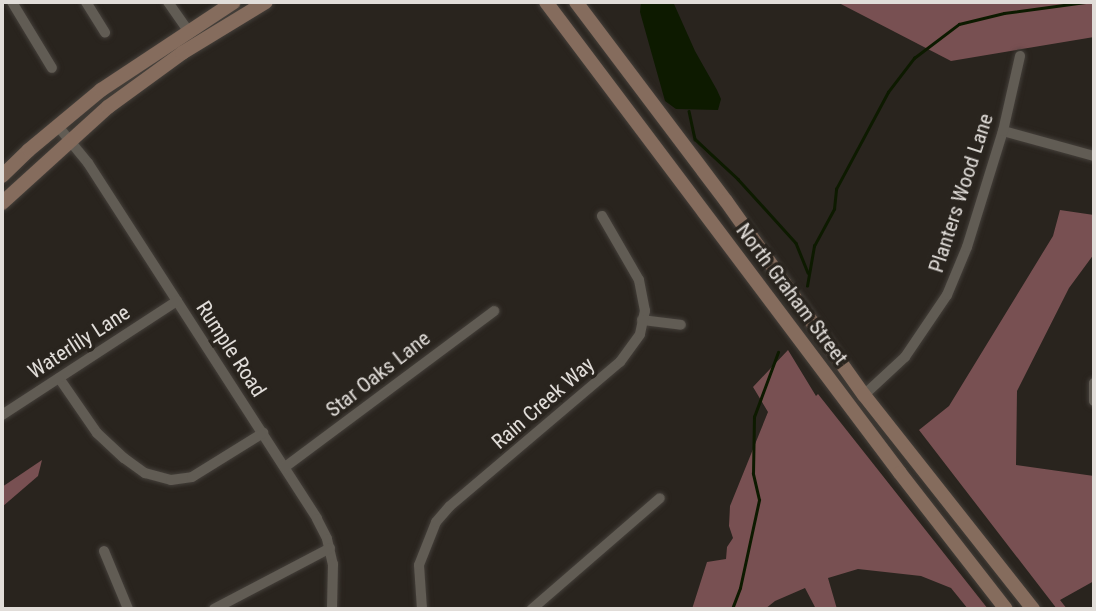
<!DOCTYPE html>
<style>
body{margin:0}
#map{position:relative;width:1096px;height:611px;overflow:hidden;background:#29241e;font-family:"Roboto Condensed",sans-serif}
div>[style]{position:absolute}
.forest>*{inset:0;background:#785052}
.water>*{inset:0;background:#0d1a00}
.stream>*{height:2.5px;margin:-1.25px;padding:0 1.25px;transform-origin:1.25px;border-radius:1.25px;background:#0d1a00}
.roads{filter:drop-shadow(0 0 2px #443f3a) drop-shadow(0 0 2px #443f3a)}
.minor>*{height:10px;margin:-5px;padding:0 5px;transform-origin:5px;border-radius:5px;background:#615c54}
.secondary>*{height:14px;margin:-7px;padding:0 7px;transform-origin:7px;border-radius:7px;background:#856c5d}
span{translate:-50% -50%;white-space:nowrap;text-align:center;line-height:1.15;-webkit-text-stroke:7px #29241e;paint-order:stroke}
.street-label{font-size:21px;color:#e1ddd9}
.frame{position:absolute;inset:0;border:4px solid #e1ddd9;pointer-events:none}
</style>
<div id="map">
<div class="forest">
<div style="clip-path:polygon(837px 2px,1094px 2px,1094px 37px,951px 61px)"></div>
<div style="clip-path:polygon(1060px 210px,1094px 215px,1094px 254px,1069px 288px,1017px 391px,1016px 465px,1094px 476px,1094px 581px,1060px 600px,1067px 609px,1057px 609px,919px 430px,949px 406px,1053px 236px)"></div>
<div style="clip-path:polygon(788px 350px,816px 396px,818px 394px,988px 609px,968px 609px,951px 588px,921px 576px,858px 569px,828px 578px,837px 609px,816px 609px,805px 588px,775px 601px,765px 609px,692px 609px,707px 562px,726px 559px,727px 547px,733px 538px,729px 526px,730px 506px,768px 412px,753px 387px)"></div>
<div style="clip-path:polygon(42px 460px,38px 476px,2px 507px,2px 487px)"></div>
</div>
<div class="water">
<div style="clip-path:polygon(641px 2px,674px 4px,695px 51px,717px 90px,721px 99px,718px 110px,676px 109px,665px 101px,640px 12px)"></div>
</div>
<div class="stream">
<div style="left:689px;top:111px;width:29px;rotate:78deg"></div>
<div style="left:695px;top:139px;width:59px;rotate:42.9deg"></div>
<div style="left:738px;top:179px;width:86px;rotate:47.8deg"></div>
<div style="left:796px;top:243px;width:32px;rotate:68deg"></div>
<div style="left:807px;top:286px;width:41px;rotate:-80.1deg"></div>
<div style="left:814px;top:246px;width:42px;rotate:-61.6deg"></div>
<div style="left:834px;top:209px;width:20px;rotate:-84deg"></div>
<div style="left:836px;top:189px;width:110px;rotate:-61.8deg"></div>
<div style="left:888px;top:92px;width:43px;rotate:-52.6deg"></div>
<div style="left:914px;top:58px;width:56px;rotate:-37.1deg"></div>
<div style="left:959px;top:24px;width:46px;rotate:-13.7deg"></div>
<div style="left:1004px;top:13px;width:82px;rotate:-7.7deg"></div>
<div style="left:732px;top:609px;width:22px;rotate:-69deg"></div>
<div style="left:740px;top:588px;width:90px;rotate:-77.8deg"></div>
<div style="left:759px;top:500px;width:27px;rotate:-103deg"></div>
<div style="left:753px;top:474px;width:57px;rotate:-89deg"></div>
<div style="left:754px;top:417px;width:69px;rotate:-69.7deg"></div>
</div>
<div class="roads">
<div class="minor">
<div style="left:12px;top:2px;width:77px;rotate:58.8deg"></div>
<div style="left:86px;top:2px;width:36px;rotate:58deg"></div>
<div style="left:168px;top:2px;width:35px;rotate:55deg"></div>
<div style="left:57px;top:125px;width:49px;rotate:50.8deg"></div>
<div style="left:88px;top:163px;width:423px;rotate:57.2deg"></div>
<div style="left:317px;top:519px;width:22px;rotate:63deg"></div>
<div style="left:327px;top:539px;width:26px;rotate:77deg"></div>
<div style="left:333px;top:564px;width:45px;rotate:91.3deg"></div>
<div style="left:1003px;top:131px;width:94px;rotate:15.4deg"></div>
<div style="left:642px;top:320px;width:39px;rotate:7deg"></div>
<div style="left:59px;top:378px;width:67px;rotate:55.4deg"></div>
<div style="left:97px;top:433px;width:37px;rotate:43deg"></div>
<div style="left:124px;top:458px;width:26px;rotate:36deg"></div>
<div style="left:145px;top:473px;width:27px;rotate:15deg"></div>
<div style="left:171px;top:480px;width:21px;rotate:-8deg"></div>
<div style="left:192px;top:477px;width:84px;rotate:-31.8deg"></div>
<div style="left:864px;top:395px;width:56px;rotate:-42.8deg"></div>
<div style="left:905px;top:357px;width:75px;rotate:-55.9deg"></div>
<div style="left:947px;top:295px;width:52px;rotate:-67.4deg"></div>
<div style="left:967px;top:247px;width:121px;rotate:-72.8deg"></div>
<div style="left:1003px;top:131px;width:77px;rotate:-77.2deg"></div>
<div style="left:1094px;top:401px;width:18px;rotate:-90deg"></div>
<div style="left:2px;top:415px;width:209px;rotate:-33.1deg"></div>
<div style="left:285px;top:467px;width:261px;rotate:-36.7deg"></div>
<div style="left:104px;top:551px;width:63px;rotate:67.5deg"></div>
<div style="left:214px;top:609px;width:131px;rotate:-27.7deg"></div>
<div style="left:422px;top:609px;width:44px;rotate:-93.9deg"></div>
<div style="left:419px;top:565px;width:46px;rotate:-68.4deg"></div>
<div style="left:436px;top:522px;width:21px;rotate:-49deg"></div>
<div style="left:450px;top:506px;width:223px;rotate:-40.3deg"></div>
<div style="left:620px;top:362px;width:34px;rotate:-54deg"></div>
<div style="left:640px;top:334px;width:24px;rotate:-78deg"></div>
<div style="left:645px;top:311px;width:32px;rotate:-101deg"></div>
<div style="left:639px;top:280px;width:74px;rotate:-120deg"></div>
<div style="left:532px;top:609px;width:169px;rotate:-40.9deg"></div>
</div>
<div class="secondary">
<div style="left:546px;top:2px;width:589px;rotate:53.07deg"></div>
<div style="left:900px;top:473px;width:172px;rotate:52.1deg"></div>
<div style="left:576px;top:2px;width:249px;rotate:53deg"></div>
<div style="left:726px;top:201px;width:238px;rotate:54.6deg"></div>
<div style="left:864px;top:395px;width:273px;rotate:51.7deg"></div>
<div style="left:2px;top:176px;width:37px;rotate:-44deg"></div>
<div style="left:29px;top:150px;width:94px;rotate:-39.8deg"></div>
<div style="left:101px;top:90px;width:159px;rotate:-33.5deg"></div>
<div style="left:2px;top:203px;width:143px;rotate:-42.2deg"></div>
<div style="left:108px;top:107px;width:92px;rotate:-36.1deg"></div>
<div style="left:182px;top:53px;width:98px;rotate:-31.3deg"></div>
</div>
</div>
<div class="street-label">
<span style="left:961px;top:193px;rotate:-72deg">Planters Wood Lane</span>
<span style="left:792px;top:294px;rotate:53deg">North Graham Street</span>
<span style="left:79px;top:342px;rotate:-33deg">Waterlily Lane</span>
<span style="left:231px;top:349px;rotate:57deg">Rumple Road</span>
<span style="left:378px;top:374px;rotate:-38deg">Star Oaks Lane</span>
<span style="left:543px;top:403px;rotate:-41deg">Rain Creek Way</span>
</div>
<div class="frame"></div>
</div>
